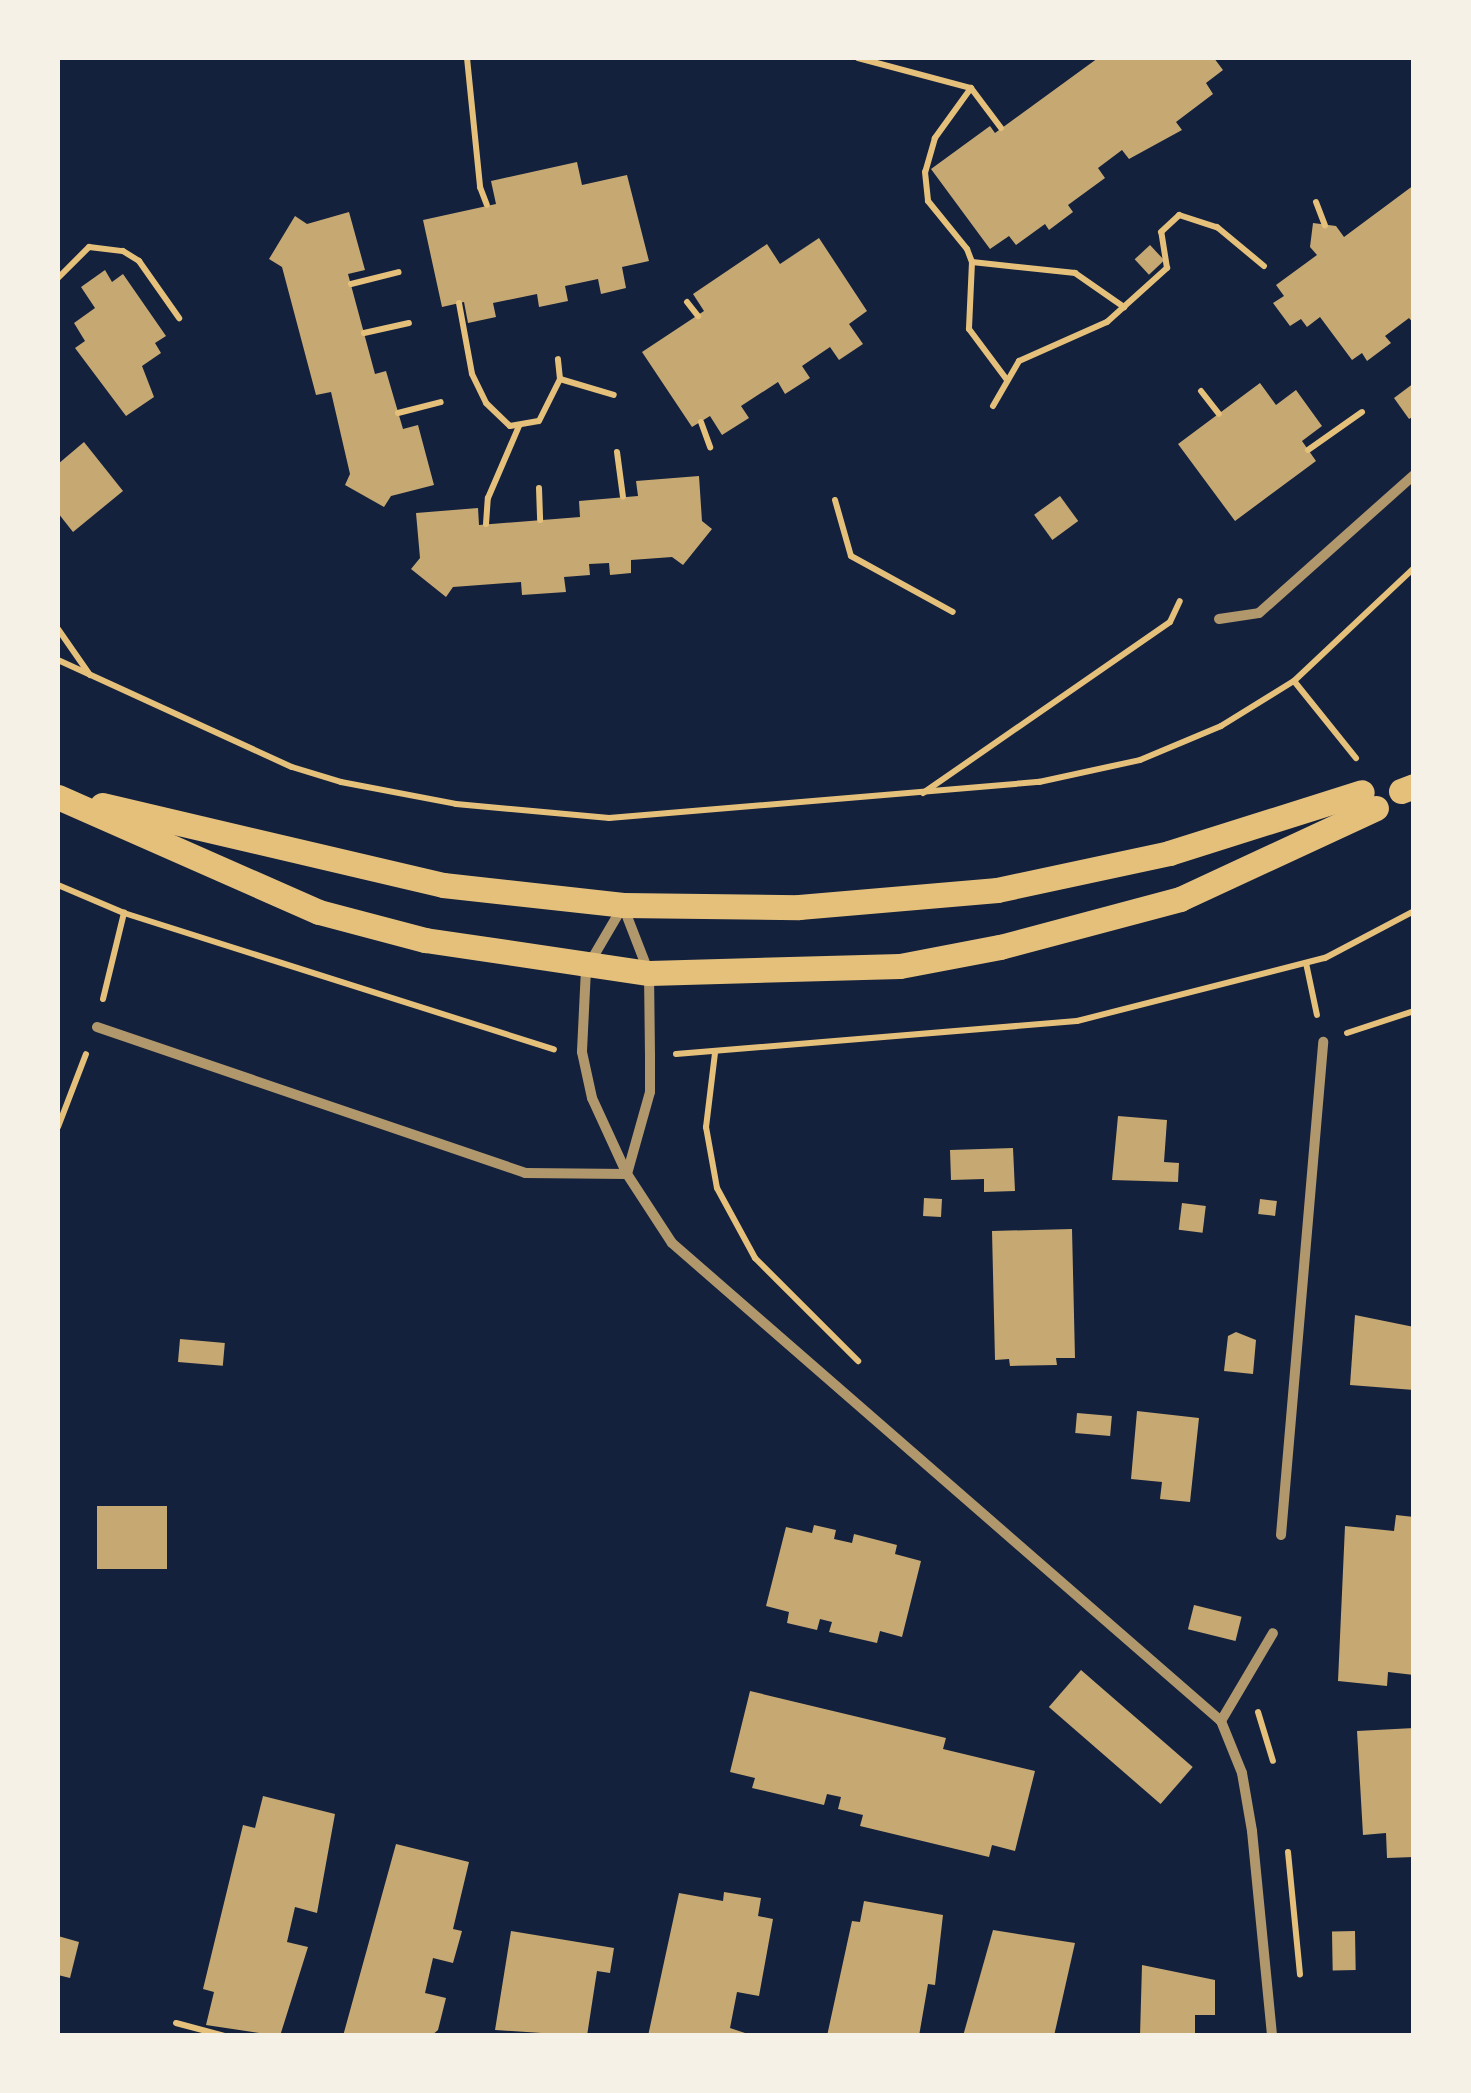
<!DOCTYPE html>
<style>
body{margin:0}
#map{position:relative;width:1471px;height:2093px;overflow:hidden;background:#14213d;font-family:"PT Sans Narrow",sans-serif}
div>[style]{position:absolute}
.building>*{inset:0;background:#c6a872;transform-origin:0 0}
.path>*{height:6px;margin:-3px;padding:0 3px;transform-origin:3px;border-radius:3px;background:#e5c07b}
.minor>*{height:10px;margin:-5px;padding:0 5px;transform-origin:5px;border-radius:5px;background:#b1986c}
.primary>*{height:25px;margin:-12.5px;padding:0 12.5px;transform-origin:12.5px;border-radius:12.5px;background:#e5c07b}
span{translate:-50% -50%;white-space:nowrap;text-align:center;line-height:1.15;-webkit-text-stroke:9px #f6f1e7;paint-order:stroke}
.frame{position:absolute;inset:0;border:60px solid #f6f1e7;pointer-events:none}
</style>
<div id="map">
<div class="building">
<div style="clip-path:polygon(1098px 58px,1214px 58px,1223px 70px,1206px 83px,1213px 94px,1176px 122px,1182px 130px,1129px 159px,1122px 150px,1098px 168px,1105px 178px,1068px 205px,1073px 212px,1049px 230px,1045px 224px,1016px 245px,1009px 236px,990px 249px,931px 169px,990px 126px,995px 133px)"></div>
<div style="clip-path:polygon(577px 162px,582px 185px,627px 175px,649px 261px,622px 267px,626px 288px,601px 294px,598px 279px,565px 286px,568px 301px,539px 307px,537px 294px,493px 303px,496px 317px,468px 323px,464px 302px,442px 307px,423px 220px,496px 204px,491px 181px)"></div>
<div style="clip-path:polygon(1414px 185px,1414px 324px,1409px 318px,1385px 336px,1391px 343px,1367px 361px,1362px 353px,1352px 360px,1320px 317px,1307px 327px,1301px 319px,1290px 326px,1273px 303px,1284px 296px,1276px 285px,1317px 255px,1310px 247px,1313px 223px,1336px 226px,1344px 237px)"></div>
<div style="clip-path:polygon(349px 212px,365px 270px,348px 274px,375px 374px,386px 371px,403px 429px,418px 425px,434px 485px,391px 496px,384px 507px,345px 485px,350px 474px,331px 392px,316px 395px,282px 267px,269px 259px,295px 216px,307px 224px)"></div>
<div style="clip-path:polygon(819px 238px,867px 311px,849px 324px,863px 344px,839px 360px,830px 347px,802px 366px,810px 378px,785px 394px,778px 382px,741px 406px,749px 418px,722px 435px,710px 416px,692px 427px,642px 352px,704px 311px,693px 294px,767px 244px,780px 264px)"></div>
<div style="left:1150px;top:245px;width:21px;height:21px;rotate:47deg"></div>
<div style="clip-path:polygon(105px 270px,112px 282px,123px 274px,166px 336px,155px 343px,161px 353px,142px 366px,154px 397px,126px 416px,75px 348px,85px 341px,74px 323px,95px 308px,81px 287px)"></div>
<div style="clip-path:polygon(1260px 383px,1276px 405px,1296px 390px,1322px 426px,1302px 441px,1316px 461px,1235px 521px,1178px 444px)"></div>
<div style="clip-path:polygon(1414px 383px,1414px 416px,1409px 419px,1394px 398px)"></div>
<div style="clip-path:polygon(84px 442px,123px 491px,73px 532px,58px 513px,58px 464px)"></div>
<div style="clip-path:polygon(699px 476px,702px 521px,712px 529px,683px 565px,672px 557px,631px 560px,631px 573px,610px 575px,609px 563px,589px 564px,590px 575px,564px 577px,566px 592px,522px 595px,521px 582px,453px 587px,446px 597px,411px 569px,420px 558px,416px 513px,478px 508px,479px 525px,580px 517px,579px 501px,638px 496px,636px 481px)"></div>
<div style="left:1060px;top:496px;width:31px;height:32px;rotate:54deg"></div>
<div style="clip-path:polygon(1118px 1116px,1167px 1120px,1164px 1162px,1179px 1163px,1178px 1182px,1112px 1180px)"></div>
<div style="clip-path:polygon(1013px 1148px,1015px 1191px,984px 1192px,984px 1179px,951px 1180px,950px 1150px)"></div>
<div style="left:924px;top:1198px;width:18px;height:18px;rotate:3deg"></div>
<div style="left:1260px;top:1199px;width:17px;height:15px;rotate:7deg"></div>
<div style="left:1182px;top:1203px;width:24px;height:27px;rotate:7deg"></div>
<div style="clip-path:polygon(1072px 1229px,1075px 1358px,1056px 1358px,1057px 1365px,1010px 1366px,1009px 1359px,995px 1360px,992px 1231px)"></div>
<div style="clip-path:polygon(1355px 1315px,1414px 1327px,1414px 1390px,1350px 1385px)"></div>
<div style="clip-path:polygon(1236px 1332px,1256px 1340px,1253px 1374px,1224px 1371px,1228px 1336px)"></div>
<div style="left:180px;top:1339px;width:45px;height:23px;rotate:5deg"></div>
<div style="clip-path:polygon(1137px 1411px,1199px 1418px,1190px 1502px,1160px 1499px,1162px 1482px,1131px 1479px)"></div>
<div style="left:1077px;top:1413px;width:35px;height:20px;rotate:5deg"></div>
<div style="left:167px;top:1506px;width:63px;height:70px;rotate:90deg"></div>
<div style="clip-path:polygon(1396px 1515px,1414px 1517px,1414px 1675px,1388px 1672px,1387px 1686px,1338px 1681px,1345px 1526px,1394px 1531px)"></div>
<div style="clip-path:polygon(814px 1525px,836px 1530px,834px 1539px,852px 1543px,854px 1534px,897px 1545px,895px 1554px,921px 1561px,902px 1637px,880px 1631px,877px 1643px,829px 1632px,832px 1622px,820px 1619px,817px 1630px,787px 1623px,789px 1612px,766px 1606px,786px 1527px,812px 1533px)"></div>
<div style="left:1194px;top:1605px;width:49px;height:25px;rotate:14deg"></div>
<div style="left:1081px;top:1670px;width:148px;height:49px;rotate:41deg"></div>
<div style="clip-path:polygon(750px 1691px,946px 1738px,943px 1749px,1035px 1771px,1015px 1851px,992px 1845px,989px 1857px,860px 1826px,863px 1815px,838px 1809px,841px 1797px,827px 1794px,824px 1805px,752px 1788px,755px 1778px,730px 1772px)"></div>
<div style="clip-path:polygon(1414px 1728px,1414px 1857px,1387px 1858px,1386px 1833px,1363px 1835px,1357px 1731px)"></div>
<div style="clip-path:polygon(263px 1796px,335px 1814px,317px 1913px,295px 1907px,287px 1942px,308px 1947px,280px 2036px,206px 2025px,214px 1992px,203px 1989px,243px 1825px,255px 1828px)"></div>
<div style="clip-path:polygon(396px 1844px,469px 1862px,453px 1929px,462px 1931px,453px 1963px,433px 1958px,425px 1993px,446px 1998px,438px 2030px,431px 2036px,343px 2036px)"></div>
<div style="clip-path:polygon(724px 1892px,761px 1898px,758px 1916px,773px 1919px,759px 1996px,737px 1992px,730px 2028px,754px 2036px,648px 2036px,679px 1893px,723px 1901px)"></div>
<div style="clip-path:polygon(864px 1901px,943px 1915px,935px 1985px,928px 1984px,919px 2036px,827px 2036px,852px 1921px,860px 1922px)"></div>
<div style="clip-path:polygon(993px 1930px,1075px 1943px,1054px 2036px,963px 2036px)"></div>
<div style="clip-path:polygon(511px 1931px,614px 1948px,610px 1973px,597px 1971px,587px 2036px,495px 2030px)"></div>
<div style="left:1355px;top:1931px;width:39px;height:23px;rotate:89deg"></div>
<div style="clip-path:polygon(58px 1936px,79px 1942px,70px 1978px,58px 1975px)"></div>
<div style="clip-path:polygon(1142px 1965px,1215px 1980px,1215px 2015px,1195px 2015px,1195px 2036px,1140px 2036px)"></div>
</div>
<div class="path">
<div style="left:467px;top:58px;width:130px;rotate:84.2deg"></div>
<div style="left:480px;top:187px;width:19px;rotate:69deg"></div>
<div style="left:858px;top:58px;width:117px;rotate:14.9deg"></div>
<div style="left:971px;top:88px;width:50px;rotate:53.1deg"></div>
<div style="left:971px;top:88px;width:62px;rotate:125.8deg"></div>
<div style="left:935px;top:138px;width:35px;rotate:106deg"></div>
<div style="left:925px;top:172px;width:29px;rotate:84deg"></div>
<div style="left:928px;top:201px;width:62px;rotate:50.9deg"></div>
<div style="left:967px;top:249px;width:14px;rotate:69deg"></div>
<div style="left:972px;top:262px;width:67px;rotate:92.6deg"></div>
<div style="left:969px;top:329px;width:64px;rotate:53.3deg"></div>
<div style="left:1316px;top:202px;width:25px;rotate:69deg"></div>
<div style="left:972px;top:262px;width:104px;rotate:6.1deg"></div>
<div style="left:1075px;top:273px;width:60px;rotate:34.8deg"></div>
<div style="left:58px;top:278px;width:44px;rotate:-45deg"></div>
<div style="left:89px;top:247px;width:34px;rotate:7deg"></div>
<div style="left:123px;top:251px;width:19px;rotate:32deg"></div>
<div style="left:139px;top:261px;width:70px;rotate:54.9deg"></div>
<div style="left:351px;top:284px;width:49px;rotate:-14deg"></div>
<div style="left:687px;top:302px;width:18px;rotate:52deg"></div>
<div style="left:459px;top:303px;width:72px;rotate:79.6deg"></div>
<div style="left:472px;top:374px;width:32px;rotate:64deg"></div>
<div style="left:486px;top:403px;width:33px;rotate:44deg"></div>
<div style="left:510px;top:426px;width:29px;rotate:-10deg"></div>
<div style="left:539px;top:421px;width:47px;rotate:-63.4deg"></div>
<div style="left:560px;top:379px;width:20px;rotate:-96deg"></div>
<div style="left:364px;top:333px;width:46px;rotate:-12.5deg"></div>
<div style="left:560px;top:379px;width:56px;rotate:16.5deg"></div>
<div style="left:1201px;top:391px;width:29px;rotate:52deg"></div>
<div style="left:993px;top:406px;width:52px;rotate:-60deg"></div>
<div style="left:1019px;top:361px;width:96px;rotate:-23.9deg"></div>
<div style="left:1107px;top:322px;width:81px;rotate:-42deg"></div>
<div style="left:1167px;top:268px;width:36px;rotate:-99deg"></div>
<div style="left:1161px;top:232px;width:25px;rotate:-43deg"></div>
<div style="left:1179px;top:215px;width:40px;rotate:18deg"></div>
<div style="left:1217px;top:227px;width:61px;rotate:39.7deg"></div>
<div style="left:398px;top:413px;width:44px;rotate:-14.3deg"></div>
<div style="left:701px;top:422px;width:27px;rotate:70deg"></div>
<div style="left:1308px;top:450px;width:66px;rotate:-35.1deg"></div>
<div style="left:617px;top:452px;width:45px;rotate:82.4deg"></div>
<div style="left:539px;top:488px;width:32px;rotate:88deg"></div>
<div style="left:835px;top:500px;width:58px;rotate:74.1deg"></div>
<div style="left:851px;top:556px;width:116px;rotate:28.8deg"></div>
<div style="left:486px;top:524px;width:26px;rotate:-86deg"></div>
<div style="left:488px;top:498px;width:78px;rotate:-66.7deg"></div>
<div style="left:58px;top:629px;width:56px;rotate:55.2deg"></div>
<div style="left:58px;top:660px;width:257px;rotate:24.6deg"></div>
<div style="left:292px;top:767px;width:51px;rotate:17deg"></div>
<div style="left:341px;top:782px;width:117px;rotate:10.8deg"></div>
<div style="left:456px;top:804px;width:154px;rotate:5.2deg"></div>
<div style="left:609px;top:818px;width:432px;rotate:-4.8deg"></div>
<div style="left:1039px;top:782px;width:103px;rotate:-12.3deg"></div>
<div style="left:1140px;top:760px;width:88px;rotate:-22.8deg"></div>
<div style="left:1221px;top:726px;width:86px;rotate:-31.7deg"></div>
<div style="left:1294px;top:681px;width:165px;rotate:-43.3deg"></div>
<div style="left:1294px;top:681px;width:99px;rotate:51.2deg"></div>
<div style="left:923px;top:793px;width:300px;rotate:-34.7deg"></div>
<div style="left:1170px;top:622px;width:23px;rotate:-65deg"></div>
<div style="left:58px;top:885px;width:72px;rotate:23deg"></div>
<div style="left:124px;top:913px;width:451px;rotate:17.6deg"></div>
<div style="left:1306px;top:963px;width:53px;rotate:78.1deg"></div>
<div style="left:103px;top:999px;width:89px;rotate:-76.3deg"></div>
<div style="left:1347px;top:1033px;width:71px;rotate:-18.2deg"></div>
<div style="left:715px;top:1053px;width:75px;rotate:96.9deg"></div>
<div style="left:706px;top:1127px;width:62px;rotate:79.8deg"></div>
<div style="left:717px;top:1188px;width:80px;rotate:61.5deg"></div>
<div style="left:755px;top:1258px;width:146px;rotate:45deg"></div>
<div style="left:676px;top:1054px;width:402px;rotate:-4.7deg"></div>
<div style="left:1077px;top:1021px;width:256px;rotate:-14.3deg"></div>
<div style="left:1325px;top:958px;width:101px;rotate:-27.8deg"></div>
<div style="left:58px;top:1127px;width:78px;rotate:-69deg"></div>
<div style="left:1258px;top:1712px;width:51px;rotate:73deg"></div>
<div style="left:1288px;top:1852px;width:123px;rotate:84.4deg"></div>
<div style="left:176px;top:2023px;width:51px;rotate:14.9deg"></div>
</div>
<div class="minor">
<div style="left:1219px;top:619px;width:40px;rotate:-8.5deg"></div>
<div style="left:1259px;top:613px;width:208px;rotate:-41.7deg"></div>
<div style="left:623px;top:906px;width:73px;rotate:120.4deg"></div>
<div style="left:586px;top:969px;width:83px;rotate:92.8deg"></div>
<div style="left:582px;top:1052px;width:47px;rotate:77.7deg"></div>
<div style="left:592px;top:1098px;width:84px;rotate:65.3deg"></div>
<div style="left:627px;top:1174px;width:82px;rotate:56.9deg"></div>
<div style="left:672px;top:1243px;width:728px;rotate:41.05deg"></div>
<div style="left:1221px;top:1721px;width:56px;rotate:68deg"></div>
<div style="left:1242px;top:1773px;width:59px;rotate:80.2deg"></div>
<div style="left:1252px;top:1831px;width:206px;rotate:84.4deg"></div>
<div style="left:623px;top:906px;width:72px;rotate:68.8deg"></div>
<div style="left:649px;top:973px;width:81px;rotate:89.3deg"></div>
<div style="left:650px;top:1054px;width:38px;rotate:90deg"></div>
<div style="left:650px;top:1092px;width:85px;rotate:105.7deg"></div>
<div style="left:97px;top:1027px;width:452px;rotate:18.8deg"></div>
<div style="left:525px;top:1173px;width:102px;rotate:0.6deg"></div>
<div style="left:1281px;top:1535px;width:495px;rotate:-85.1deg"></div>
<div style="left:1221px;top:1721px;width:102px;rotate:-59.4deg"></div>
</div>
<div class="primary">
<div style="left:1401px;top:791px;width:14px;rotate:-21deg"></div>
<div style="left:58px;top:797px;width:285px;rotate:23.8deg"></div>
<div style="left:319px;top:912px;width:110px;rotate:14.8deg"></div>
<div style="left:425px;top:940px;width:226px;rotate:8.4deg"></div>
<div style="left:649px;top:973px;width:251px;rotate:-1.6deg"></div>
<div style="left:900px;top:966px;width:102px;rotate:-10.8deg"></div>
<div style="left:1000px;top:947px;width:186px;rotate:-14.9deg"></div>
<div style="left:1180px;top:899px;width:216px;rotate:-24.9deg"></div>
<div style="left:102px;top:805px;width:350px;rotate:13.2deg"></div>
<div style="left:443px;top:885px;width:181px;rotate:6.3deg"></div>
<div style="left:623px;top:905px;width:176px;rotate:0.7deg"></div>
<div style="left:799px;top:907px;width:199px;rotate:-4.9deg"></div>
<div style="left:997px;top:890px;width:176px;rotate:-12.1deg"></div>
<div style="left:1169px;top:853px;width:202px;rotate:-17.5deg"></div>
</div>
<div class="frame"></div>
</div>
